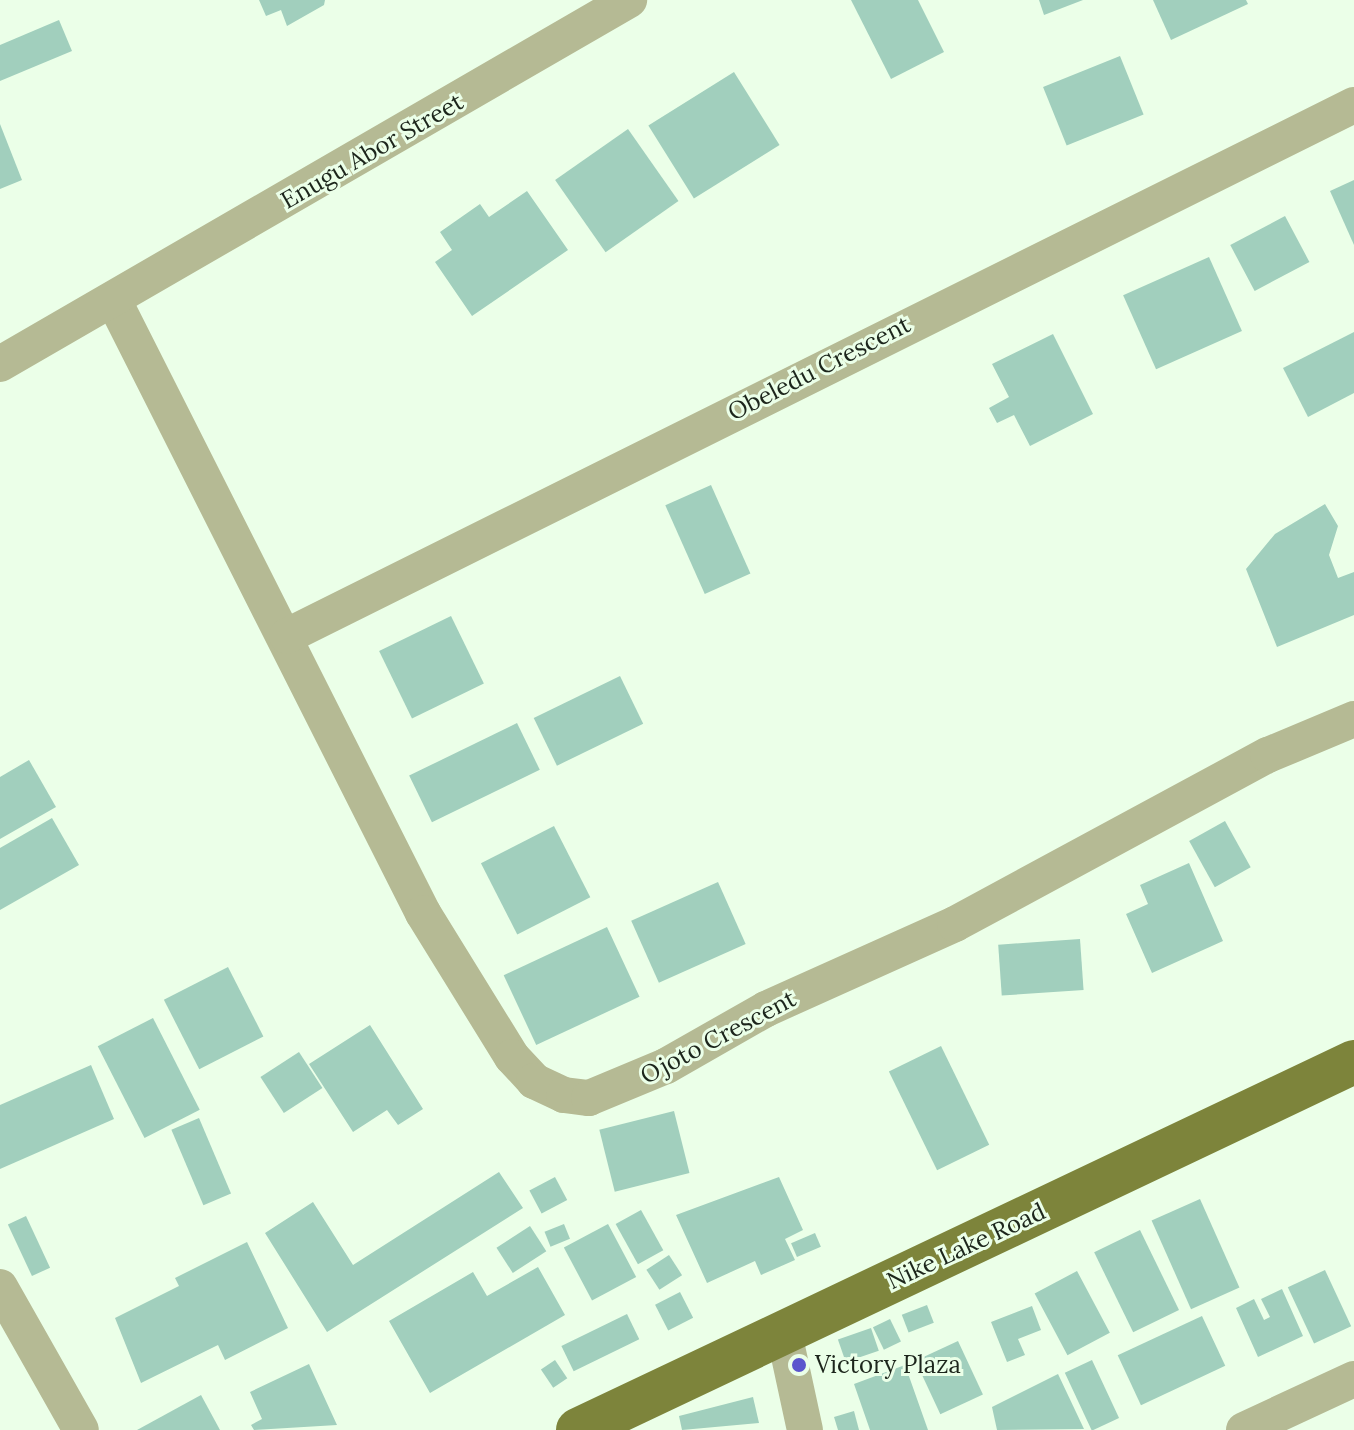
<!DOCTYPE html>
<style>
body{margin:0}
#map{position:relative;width:1354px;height:1430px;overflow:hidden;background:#ebffe8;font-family:Lora,serif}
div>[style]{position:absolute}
.building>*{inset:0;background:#a1cfbd;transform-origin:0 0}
.street>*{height:36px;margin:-18px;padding:0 18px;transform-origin:18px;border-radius:18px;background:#b5ba94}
.primary>*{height:44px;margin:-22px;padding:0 22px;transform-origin:22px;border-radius:22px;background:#7d843b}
.dots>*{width:22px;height:22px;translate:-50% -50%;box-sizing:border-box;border:4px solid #ebffe8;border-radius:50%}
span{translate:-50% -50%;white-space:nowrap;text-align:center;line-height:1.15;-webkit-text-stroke:6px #ebffe8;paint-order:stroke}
.street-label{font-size:24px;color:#1c251b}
.poi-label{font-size:24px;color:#1c251b}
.left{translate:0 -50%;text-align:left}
</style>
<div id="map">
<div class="building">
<div style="clip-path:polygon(259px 0,325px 0,324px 5px,287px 26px,281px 10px,266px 16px)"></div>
<div style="clip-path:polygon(851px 0,918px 0,944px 52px,891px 79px)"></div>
<div style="clip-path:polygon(1039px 0,1083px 0,1044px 15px)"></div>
<div style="clip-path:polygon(1153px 0,1246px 0,1248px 4px,1171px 40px)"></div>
<div style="clip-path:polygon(59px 20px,72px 51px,0 81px,0 45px)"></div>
<div style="left:1120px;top:56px;width:63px;height:83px;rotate:68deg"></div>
<div style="left:734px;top:72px;width:86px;height:101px;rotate:58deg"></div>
<div style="clip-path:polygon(0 124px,22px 180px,0 189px)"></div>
<div style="left:628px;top:129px;width:88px;height:89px;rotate:55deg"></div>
<div style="clip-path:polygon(1354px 180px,1354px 245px,1330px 191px)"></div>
<div style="clip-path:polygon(527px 191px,568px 250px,472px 316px,435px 262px,452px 250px,440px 232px,480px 204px,489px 217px)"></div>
<div style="left:1285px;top:216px;width:52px;height:62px;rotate:62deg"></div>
<div style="left:1209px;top:257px;width:81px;height:94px;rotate:66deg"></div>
<div style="clip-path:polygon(1354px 332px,1354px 393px,1308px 417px,1283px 368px)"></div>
<div style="clip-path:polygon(1053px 334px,1093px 414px,1030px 446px,1014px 415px,997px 423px,989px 408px,1009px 397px,992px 364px)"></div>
<div style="left:711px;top:485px;width:97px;height:50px;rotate:66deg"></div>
<div style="clip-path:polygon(1325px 504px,1338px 526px,1329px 555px,1338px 578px,1354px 572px,1354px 615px,1277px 647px,1246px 569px,1275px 534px)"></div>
<div style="left:451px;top:616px;width:75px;height:80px;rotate:64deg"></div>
<div style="left:620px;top:676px;width:53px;height:96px;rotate:64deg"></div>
<div style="left:517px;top:723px;width:52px;height:120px;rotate:64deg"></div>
<div style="clip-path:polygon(29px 760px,56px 807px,0 839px,0 777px)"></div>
<div style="clip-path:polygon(52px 818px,79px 865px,0 910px,0 848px)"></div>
<div style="left:1225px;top:821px;width:53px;height:41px;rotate:61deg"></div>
<div style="left:554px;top:826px;width:80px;height:82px;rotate:63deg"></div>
<div style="clip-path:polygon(1189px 863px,1223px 941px,1152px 973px,1126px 914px,1148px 904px,1140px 885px)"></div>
<div style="left:718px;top:882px;width:68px;height:95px;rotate:66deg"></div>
<div style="left:607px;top:927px;width:77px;height:114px;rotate:65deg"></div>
<div style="left:1080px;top:939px;width:51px;height:82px;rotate:86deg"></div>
<div style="left:228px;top:967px;width:78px;height:72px;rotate:63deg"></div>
<div style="left:153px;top:1018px;width:103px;height:62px;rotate:63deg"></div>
<div style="clip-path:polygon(370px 1025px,423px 1109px,398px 1125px,387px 1110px,353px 1132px,309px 1064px)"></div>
<div style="left:941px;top:1046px;width:110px;height:58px;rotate:64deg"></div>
<div style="left:299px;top:1052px;width:43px;height:46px;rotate:57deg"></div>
<div style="clip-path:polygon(91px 1065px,114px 1119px,0 1169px,0 1105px)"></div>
<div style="left:674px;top:1111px;width:64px;height:77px;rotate:76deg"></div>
<div style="left:199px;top:1118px;width:82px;height:30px;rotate:67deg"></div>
<div style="clip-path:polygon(499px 1172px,523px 1208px,327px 1332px,265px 1233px,313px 1202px,353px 1265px)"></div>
<div style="left:555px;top:1177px;width:26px;height:29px;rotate:62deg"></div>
<div style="clip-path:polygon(779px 1177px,803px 1230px,785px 1239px,795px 1260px,761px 1275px,755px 1261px,707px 1283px,676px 1215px)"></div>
<div style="left:1200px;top:1199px;width:97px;height:53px;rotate:66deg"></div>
<div style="left:641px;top:1210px;width:46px;height:29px;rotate:61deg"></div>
<div style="left:26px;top:1216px;width:57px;height:20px;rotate:65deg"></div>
<div style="left:564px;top:1224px;width:16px;height:21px;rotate:68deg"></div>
<div style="left:608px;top:1224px;width:60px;height:50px;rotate:62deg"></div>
<div style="left:530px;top:1226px;width:30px;height:40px;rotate:57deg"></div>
<div style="left:1140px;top:1230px;width:89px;height:51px;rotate:64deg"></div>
<div style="left:815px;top:1233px;width:15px;height:26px;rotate:67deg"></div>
<div style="clip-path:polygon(247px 1242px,288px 1328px,225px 1360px,218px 1345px,141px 1383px,115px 1318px,179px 1286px,175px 1278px)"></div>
<div style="left:669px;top:1255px;width:24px;height:27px;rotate:57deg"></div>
<div style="clip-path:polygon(538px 1267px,565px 1315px,430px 1393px,389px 1321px,473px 1272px,487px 1296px)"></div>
<div style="left:1325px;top:1270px;width:62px;height:41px;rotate:65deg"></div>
<div style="left:1077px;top:1271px;width:70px;height:48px;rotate:62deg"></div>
<div style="clip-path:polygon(1282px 1289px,1303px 1336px,1258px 1357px,1236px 1308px,1254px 1299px,1264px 1320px,1270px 1317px,1261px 1299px)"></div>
<div style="left:680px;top:1292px;width:29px;height:28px;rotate:63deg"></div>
<div style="left:927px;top:1305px;width:19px;height:27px;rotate:69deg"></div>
<div style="clip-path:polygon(1032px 1306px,1041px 1330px,1018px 1339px,1025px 1355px,1007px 1362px,991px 1322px)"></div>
<div style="left:627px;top:1314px;width:28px;height:73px;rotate:64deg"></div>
<div style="left:1202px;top:1316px;width:55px;height:93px;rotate:65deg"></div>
<div style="left:890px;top:1319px;width:25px;height:19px;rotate:64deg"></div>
<div style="left:871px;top:1328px;width:24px;height:35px;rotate:71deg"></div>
<div style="left:958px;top:1341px;width:59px;height:47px;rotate:65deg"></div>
<div style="left:555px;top:1360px;width:22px;height:17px;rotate:56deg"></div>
<div style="left:1092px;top:1360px;width:64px;height:30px;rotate:65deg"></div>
<div style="clip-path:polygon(309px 1364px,337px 1425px,254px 1430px,251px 1425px,262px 1419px,250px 1392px)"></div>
<div style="clip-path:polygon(905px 1365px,928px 1430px,870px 1430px,854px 1384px)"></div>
<div style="clip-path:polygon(1058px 1374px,1084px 1429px,997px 1430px,992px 1407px)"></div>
<div style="clip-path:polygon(201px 1395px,220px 1430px,137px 1430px)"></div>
<div style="clip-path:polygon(753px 1397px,759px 1423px,682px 1430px,679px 1416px)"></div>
<div style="clip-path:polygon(854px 1411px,859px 1430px,838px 1430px,834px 1417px)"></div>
</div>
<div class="street">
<div style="left:114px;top:301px;width:686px;rotate:63.21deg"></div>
<div style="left:423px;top:913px;width:169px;rotate:58.3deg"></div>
<div style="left:512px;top:1057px;width:33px;rotate:47deg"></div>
<div style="left:534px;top:1081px;width:33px;rotate:25deg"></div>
<div style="left:564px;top:1095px;width:25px;rotate:7deg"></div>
<div style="left:589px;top:1098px;width:83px;rotate:-22.6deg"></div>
<div style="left:666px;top:1066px;width:115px;rotate:-29.7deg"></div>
<div style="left:766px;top:1009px;width:207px;rotate:-24.2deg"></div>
<div style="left:955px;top:924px;width:356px;rotate:-28.4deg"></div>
<div style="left:1268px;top:755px;width:93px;rotate:-22.7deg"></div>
<div style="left:0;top:364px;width:727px;rotate:-30.06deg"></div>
<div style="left:287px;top:636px;width:1192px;rotate:-26.46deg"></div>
<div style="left:0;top:1287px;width:164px;rotate:60.5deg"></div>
<div style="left:784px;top:1333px;width:99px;rotate:77.8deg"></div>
<div style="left:1244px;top:1430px;width:121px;rotate:-24.9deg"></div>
</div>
<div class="primary">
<div style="left:578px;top:1430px;width:859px;rotate:-25.37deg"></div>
</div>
<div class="dots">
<div style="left:799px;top:1365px;background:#5b55cd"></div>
</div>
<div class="street-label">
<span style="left:372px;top:151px;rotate:-30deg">Enugu Abor Street</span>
<span style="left:819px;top:368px;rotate:-27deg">Obeledu Crescent</span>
<span style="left:718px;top:1037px;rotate:-28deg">Ojoto Crescent</span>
<span style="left:966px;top:1246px;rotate:-25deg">Nike Lake Road</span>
</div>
<div class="poi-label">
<span class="left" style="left:815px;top:1365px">Victory Plaza</span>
</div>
</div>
